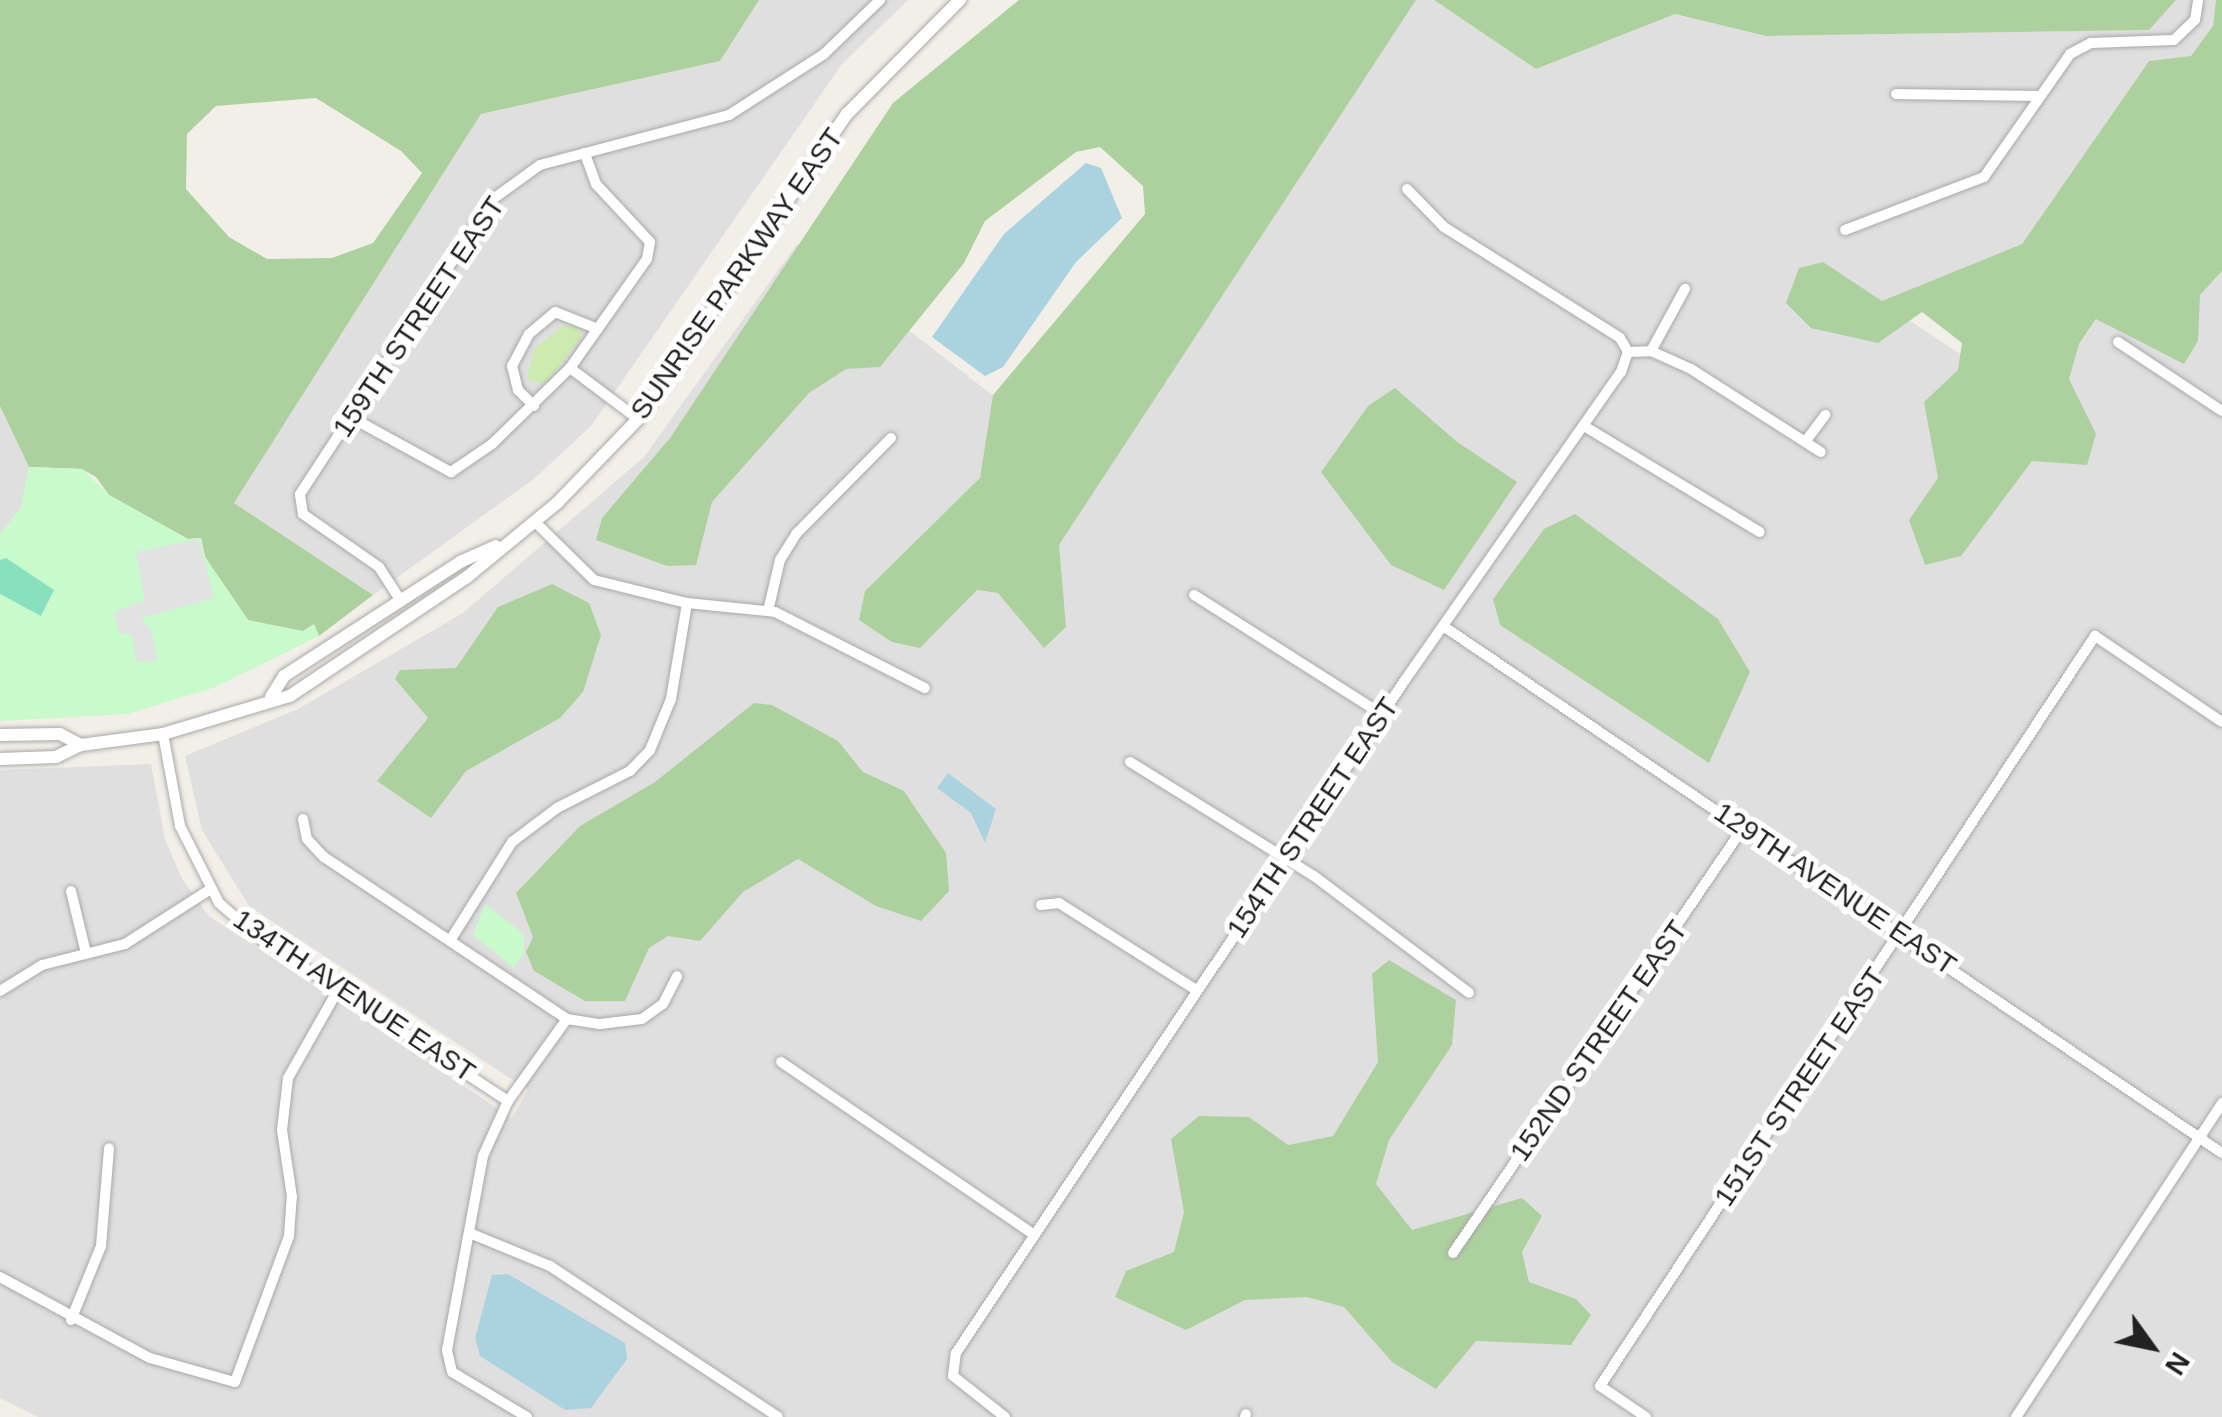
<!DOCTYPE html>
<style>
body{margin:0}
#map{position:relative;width:2222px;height:1417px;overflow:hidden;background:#f2efe9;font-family:Helvetica,sans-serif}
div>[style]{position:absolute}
.residential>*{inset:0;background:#e0dfdf}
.grass>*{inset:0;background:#cdebb0}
.forest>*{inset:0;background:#add19e}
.park>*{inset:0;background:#c8facc}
.pitch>*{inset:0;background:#88e0be}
.parking>*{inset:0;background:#e2e2e2}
.water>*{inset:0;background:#aad3df}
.roads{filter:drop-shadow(0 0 2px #a9a9a9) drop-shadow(0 0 2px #a9a9a9)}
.minor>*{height:10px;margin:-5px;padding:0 5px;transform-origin:5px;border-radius:5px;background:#fff}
.tertiary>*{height:12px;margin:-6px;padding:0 6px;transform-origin:6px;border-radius:6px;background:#fff}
span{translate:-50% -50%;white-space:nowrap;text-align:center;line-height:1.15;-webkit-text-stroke:10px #fff;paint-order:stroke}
.street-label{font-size:28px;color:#222}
.north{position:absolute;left:2102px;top:1297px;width:100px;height:100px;-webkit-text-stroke:8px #fff;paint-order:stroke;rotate:123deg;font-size:28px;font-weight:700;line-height:40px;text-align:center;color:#222}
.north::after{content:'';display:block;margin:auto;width:35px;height:45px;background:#222;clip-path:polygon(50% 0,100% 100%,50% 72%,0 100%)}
</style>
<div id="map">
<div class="residential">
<div style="clip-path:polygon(759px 0,908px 0,842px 64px,591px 426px,535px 478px,373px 595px,234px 503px,481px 114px,719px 61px)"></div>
<div style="clip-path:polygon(1416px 0,1434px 0,1536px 69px,1675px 14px,1766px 36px,2148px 30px,2176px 0,2216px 0,2213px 26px,2191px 57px,2149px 61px,2022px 244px,1882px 302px,2038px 406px,2222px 132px,2222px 1417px,38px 1417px,0 1398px,0 770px,151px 764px,165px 839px,182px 879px,209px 916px,512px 1118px,528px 1090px,249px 906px,202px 830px,185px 756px,298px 709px,463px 613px,644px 457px,797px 244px,1096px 475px)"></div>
<div style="clip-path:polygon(0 406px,29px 467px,21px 507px,0 535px)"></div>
</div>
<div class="grass">
<div style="clip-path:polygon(563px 326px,578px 326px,582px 337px,546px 382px,532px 382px,527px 377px,535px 348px)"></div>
</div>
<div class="forest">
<div style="clip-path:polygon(evenodd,0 0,759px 0,720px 61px,481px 114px,234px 503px,373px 595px,319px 636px,313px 625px,303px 631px,267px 628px,248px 620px,205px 557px,201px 538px,188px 539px,109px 495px,96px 477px,82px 469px,29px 467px,0 406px,0 0,316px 98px,401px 151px,422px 173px,373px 243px,332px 258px,267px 259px,229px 237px,186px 189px,187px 134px,216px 106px,316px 98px)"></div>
<div style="clip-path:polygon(1019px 0,1416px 0,1059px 545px,1066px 627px,1044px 648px,998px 593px,977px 590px,920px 648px,892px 642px,859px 620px,865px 591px,980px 478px,993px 395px,1145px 214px,1143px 186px,1100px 147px,1076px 152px,985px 221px,964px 263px,880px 367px,846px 369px,809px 393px,712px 502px,696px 565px,667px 566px,596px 540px,602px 518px,670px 438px,893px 103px)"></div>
<div style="clip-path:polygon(1434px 0,2176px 0,2149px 30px,1766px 36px,1675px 14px,1536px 69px)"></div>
<div style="clip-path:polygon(2216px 0,2222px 0,2222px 271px,2200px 295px,2198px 341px,2184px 364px,2096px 319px,2079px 344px,2069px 379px,2096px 434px,2087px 465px,2032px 461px,1961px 556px,1925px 565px,1909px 520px,1938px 478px,1924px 402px,1958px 370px,1962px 343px,1922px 312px,1878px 343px,1811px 328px,1786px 303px,1799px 268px,1823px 262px,1882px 301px,2022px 244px,2149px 61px,2191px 56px,2213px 26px)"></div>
<div style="clip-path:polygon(1395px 388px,1456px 441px,1517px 482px,1444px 590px,1391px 565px,1321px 472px,1368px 406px)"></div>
<div style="clip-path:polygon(1575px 514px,1718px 619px,1750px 672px,1709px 763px,1500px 625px,1493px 599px,1544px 529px)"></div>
<div style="clip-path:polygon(552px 584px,589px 603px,601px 635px,583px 692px,560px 718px,466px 771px,431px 818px,377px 781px,428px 718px,395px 679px,400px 670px,456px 668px,498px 607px)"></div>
<div style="clip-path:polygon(754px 703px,772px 705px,838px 741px,863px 772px,904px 791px,946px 853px,949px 891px,921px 921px,876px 906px,798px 859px,743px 892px,700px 941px,668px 936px,649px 948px,625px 1001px,585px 1001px,534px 971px,526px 952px,533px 937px,516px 893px,580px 826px,655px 782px)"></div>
<div style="clip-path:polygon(1389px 960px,1456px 1000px,1452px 1045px,1389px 1140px,1376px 1184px,1412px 1230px,1522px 1198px,1542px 1216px,1522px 1252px,1529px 1282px,1576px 1299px,1591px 1315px,1571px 1345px,1476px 1341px,1436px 1389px,1392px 1362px,1344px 1307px,1307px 1297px,1245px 1300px,1186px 1330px,1115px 1297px,1126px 1271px,1174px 1252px,1184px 1212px,1171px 1139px,1199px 1116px,1249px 1117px,1288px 1145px,1333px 1136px,1378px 1062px,1372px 974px)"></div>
</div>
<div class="park">
<div style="clip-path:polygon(29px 467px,82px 469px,109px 495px,188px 539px,201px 538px,205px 557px,248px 620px,303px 631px,314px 624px,319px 636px,213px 688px,127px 714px,0 721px,0 535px,21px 507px)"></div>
<div style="clip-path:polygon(485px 904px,524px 934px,524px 952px,514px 968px,473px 935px)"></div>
</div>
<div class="pitch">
<div style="clip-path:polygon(6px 558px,54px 590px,41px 616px,0 594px,0 560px)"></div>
</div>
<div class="parking">
<div style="clip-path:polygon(199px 539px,214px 598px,141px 618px,152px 632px,157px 660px,137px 662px,131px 634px,119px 633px,114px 612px,145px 600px,136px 552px)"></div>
</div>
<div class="water">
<div style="clip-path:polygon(1086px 163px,1101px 168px,1122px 218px,1076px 262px,1003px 367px,985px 376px,932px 337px,1004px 234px)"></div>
<div style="clip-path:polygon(948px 773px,996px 809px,985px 843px,971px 813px,937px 788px)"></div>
<div style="clip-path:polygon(508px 1274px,625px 1343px,627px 1359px,591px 1408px,565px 1410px,480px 1356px,475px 1338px,492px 1275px)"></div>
</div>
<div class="roads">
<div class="minor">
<div style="left:1896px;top:94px;width:142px;rotate:0.8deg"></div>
<div style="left:1407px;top:189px;width:53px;rotate:45.8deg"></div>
<div style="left:1444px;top:227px;width:208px;rotate:32.2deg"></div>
<div style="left:1620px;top:338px;width:16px;rotate:60deg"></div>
<div style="left:1845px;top:230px;width:149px;rotate:-20.9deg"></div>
<div style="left:1984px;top:177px;width:150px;rotate:-55deg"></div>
<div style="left:2070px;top:54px;width:24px;rotate:-28deg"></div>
<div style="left:2091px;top:43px;width:83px;rotate:-2.1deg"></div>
<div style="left:2174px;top:40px;width:29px;rotate:-44deg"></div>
<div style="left:2195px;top:20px;width:20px;rotate:-81deg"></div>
<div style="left:2118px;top:342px;width:125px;rotate:33.6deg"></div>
<div style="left:1651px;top:351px;width:71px;rotate:-61.3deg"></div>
<div style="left:570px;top:368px;width:85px;rotate:36.9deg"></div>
<div style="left:534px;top:406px;width:23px;rotate:-135deg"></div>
<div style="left:518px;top:390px;width:25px;rotate:-104deg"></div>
<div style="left:512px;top:366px;width:36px;rotate:-62deg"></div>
<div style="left:529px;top:334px;width:34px;rotate:-40deg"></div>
<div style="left:555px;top:312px;width:46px;rotate:21.6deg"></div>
<div style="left:354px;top:419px;width:111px;rotate:28.7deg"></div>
<div style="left:451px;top:472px;width:50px;rotate:-34.3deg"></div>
<div style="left:492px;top:444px;width:109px;rotate:-44.3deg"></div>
<div style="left:570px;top:368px;width:133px;rotate:-54.8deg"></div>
<div style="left:647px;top:259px;width:17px;rotate:-80deg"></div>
<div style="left:650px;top:242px;width:79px;rotate:-133deg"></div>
<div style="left:596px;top:184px;width:33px;rotate:-110deg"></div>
<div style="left:1584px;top:426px;width:205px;rotate:31.1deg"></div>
<div style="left:1805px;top:442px;width:34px;rotate:-53deg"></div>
<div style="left:534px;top:521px;width:84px;rotate:44.5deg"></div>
<div style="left:594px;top:580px;width:96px;rotate:13.9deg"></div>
<div style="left:687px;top:603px;width:88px;rotate:5.8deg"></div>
<div style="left:775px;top:612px;width:168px;rotate:26.9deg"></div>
<div style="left:1194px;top:595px;width:224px;rotate:32.4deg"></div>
<div style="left:401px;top:601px;width:40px;rotate:-122.9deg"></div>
<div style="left:379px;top:567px;width:93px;rotate:-145.1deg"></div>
<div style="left:303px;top:514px;width:20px;rotate:-99deg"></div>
<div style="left:300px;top:494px;width:353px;rotate:-56.8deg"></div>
<div style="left:493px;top:199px;width:58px;rotate:-35.9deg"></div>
<div style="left:540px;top:165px;width:196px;rotate:-14.8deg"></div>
<div style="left:729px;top:115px;width:113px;rotate:-32.7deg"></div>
<div style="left:824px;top:54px;width:78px;rotate:-44deg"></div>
<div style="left:768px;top:611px;width:52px;rotate:-76.8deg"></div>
<div style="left:780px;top:560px;width:31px;rotate:-58deg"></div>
<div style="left:796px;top:534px;width:135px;rotate:-45.3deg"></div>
<div style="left:1446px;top:628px;width:937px;rotate:34.08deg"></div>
<div style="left:163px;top:734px;width:94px;rotate:79.5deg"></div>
<div style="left:180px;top:826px;width:86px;rotate:63.1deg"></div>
<div style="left:219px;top:903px;width:57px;rotate:40.7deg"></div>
<div style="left:262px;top:940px;width:294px;rotate:33.2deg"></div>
<div style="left:1130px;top:762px;width:216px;rotate:31.8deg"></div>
<div style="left:1314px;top:876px;width:194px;rotate:37deg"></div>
<div style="left:303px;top:819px;width:20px;rotate:79deg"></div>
<div style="left:307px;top:839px;width:25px;rotate:47deg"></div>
<div style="left:324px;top:857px;width:292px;rotate:33.7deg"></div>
<div style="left:567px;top:1019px;width:33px;rotate:9deg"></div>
<div style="left:600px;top:1024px;width:42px;rotate:-6.8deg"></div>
<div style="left:642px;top:1019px;width:26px;rotate:-36deg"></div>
<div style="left:663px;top:1004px;width:31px;rotate:-63deg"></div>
<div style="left:71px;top:891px;width:64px;rotate:76.4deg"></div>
<div style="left:1041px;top:905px;width:18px;rotate:-6deg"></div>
<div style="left:1059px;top:903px;width:162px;rotate:32.4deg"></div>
<div style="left:451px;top:939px;width:115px;rotate:-57.8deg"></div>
<div style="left:512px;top:842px;width:56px;rotate:-37.1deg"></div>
<div style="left:557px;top:808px;width:82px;rotate:-26.9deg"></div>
<div style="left:630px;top:771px;width:29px;rotate:-46deg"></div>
<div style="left:650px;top:750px;width:55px;rotate:-67.6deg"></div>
<div style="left:671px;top:699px;width:97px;rotate:-80.5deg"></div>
<div style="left:0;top:991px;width:49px;rotate:-31.8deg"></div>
<div style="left:42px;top:965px;width:86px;rotate:-14.2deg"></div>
<div style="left:125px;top:944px;width:100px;rotate:-32.7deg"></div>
<div style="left:781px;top:1062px;width:307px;rotate:34.3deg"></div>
<div style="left:472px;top:1234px;width:84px;rotate:22.3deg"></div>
<div style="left:550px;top:1266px;width:273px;rotate:33.5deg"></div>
<div style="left:1453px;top:1253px;width:515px;rotate:-55.69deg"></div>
<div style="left:0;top:1277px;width:170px;rotate:28.4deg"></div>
<div style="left:150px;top:1358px;width:88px;rotate:15.8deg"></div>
<div style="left:235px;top:1382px;width:156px;rotate:-69.7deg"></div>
<div style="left:289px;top:1236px;width:39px;rotate:-86deg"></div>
<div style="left:292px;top:1197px;width:68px;rotate:-98.5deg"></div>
<div style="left:282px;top:1130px;width:52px;rotate:-83.4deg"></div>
<div style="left:288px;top:1078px;width:101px;rotate:-60.4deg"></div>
<div style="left:71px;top:1320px;width:80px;rotate:-67.9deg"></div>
<div style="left:101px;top:1246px;width:98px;rotate:-85.3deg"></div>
<div style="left:527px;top:1417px;width:87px;rotate:-149deg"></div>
<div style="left:452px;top:1372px;width:23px;rotate:-103deg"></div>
<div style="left:447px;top:1350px;width:197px;rotate:-79.5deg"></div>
<div style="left:483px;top:1156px;width:60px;rotate:-65.6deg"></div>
<div style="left:508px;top:1101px;width:101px;rotate:-54.3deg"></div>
<div style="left:1005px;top:1417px;width:66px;rotate:-141.7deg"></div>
<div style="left:953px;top:1376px;width:23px;rotate:-83deg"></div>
<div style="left:956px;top:1353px;width:809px;rotate:-56.29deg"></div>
<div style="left:1405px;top:680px;width:376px;rotate:-55deg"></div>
<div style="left:1621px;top:372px;width:21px;rotate:-71deg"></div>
<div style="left:1628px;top:352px;width:23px;rotate:-2deg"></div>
<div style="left:1651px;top:351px;width:44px;rotate:24.2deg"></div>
<div style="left:1691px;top:369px;width:154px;rotate:32.6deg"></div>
<div style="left:1245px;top:1417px;width:3px;rotate:-72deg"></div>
<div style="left:1646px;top:1417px;width:55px;rotate:-146deg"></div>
<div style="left:1600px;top:1386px;width:899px;rotate:-56.58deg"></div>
<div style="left:2095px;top:636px;width:153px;rotate:34.1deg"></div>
<div style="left:2016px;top:1417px;width:376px;rotate:-56.7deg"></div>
</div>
<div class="tertiary">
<div style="left:271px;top:697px;width:25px;rotate:-58deg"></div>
<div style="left:284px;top:676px;width:210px;rotate:-32.9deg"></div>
<div style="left:460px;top:562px;width:39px;rotate:-24deg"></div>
<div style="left:0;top:735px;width:60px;rotate:-1deg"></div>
<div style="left:60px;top:734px;width:24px;rotate:28deg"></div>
<div style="left:0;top:759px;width:56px;rotate:-2deg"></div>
<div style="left:56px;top:757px;width:28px;rotate:-26deg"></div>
<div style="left:81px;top:745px;width:83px;rotate:-7.6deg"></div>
<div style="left:163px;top:734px;width:133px;rotate:-16.7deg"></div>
<div style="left:290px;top:696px;width:213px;rotate:-33.9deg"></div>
<div style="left:467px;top:577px;width:117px;rotate:-39.4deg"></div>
<div style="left:557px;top:503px;width:117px;rotate:-46deg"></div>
<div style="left:638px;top:419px;width:370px;rotate:-55.6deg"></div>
<div style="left:847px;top:114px;width:161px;rotate:-45.3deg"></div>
</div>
</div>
<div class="street-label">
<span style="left:737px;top:274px;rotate:-55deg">SUNRISE PARKWAY EAST</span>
<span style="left:419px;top:317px;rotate:-56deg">159TH STREET EAST</span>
<span style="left:1313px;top:818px;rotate:-56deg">154TH STREET EAST</span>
<span style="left:1835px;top:889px;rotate:34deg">129TH AVENUE EAST</span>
<span style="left:354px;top:996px;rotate:34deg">134TH AVENUE EAST</span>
<span style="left:1599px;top:1041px;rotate:-55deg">152ND STREET EAST</span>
<span style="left:1800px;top:1087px;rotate:-56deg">151ST STREET EAST</span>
</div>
<div class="north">N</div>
</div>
